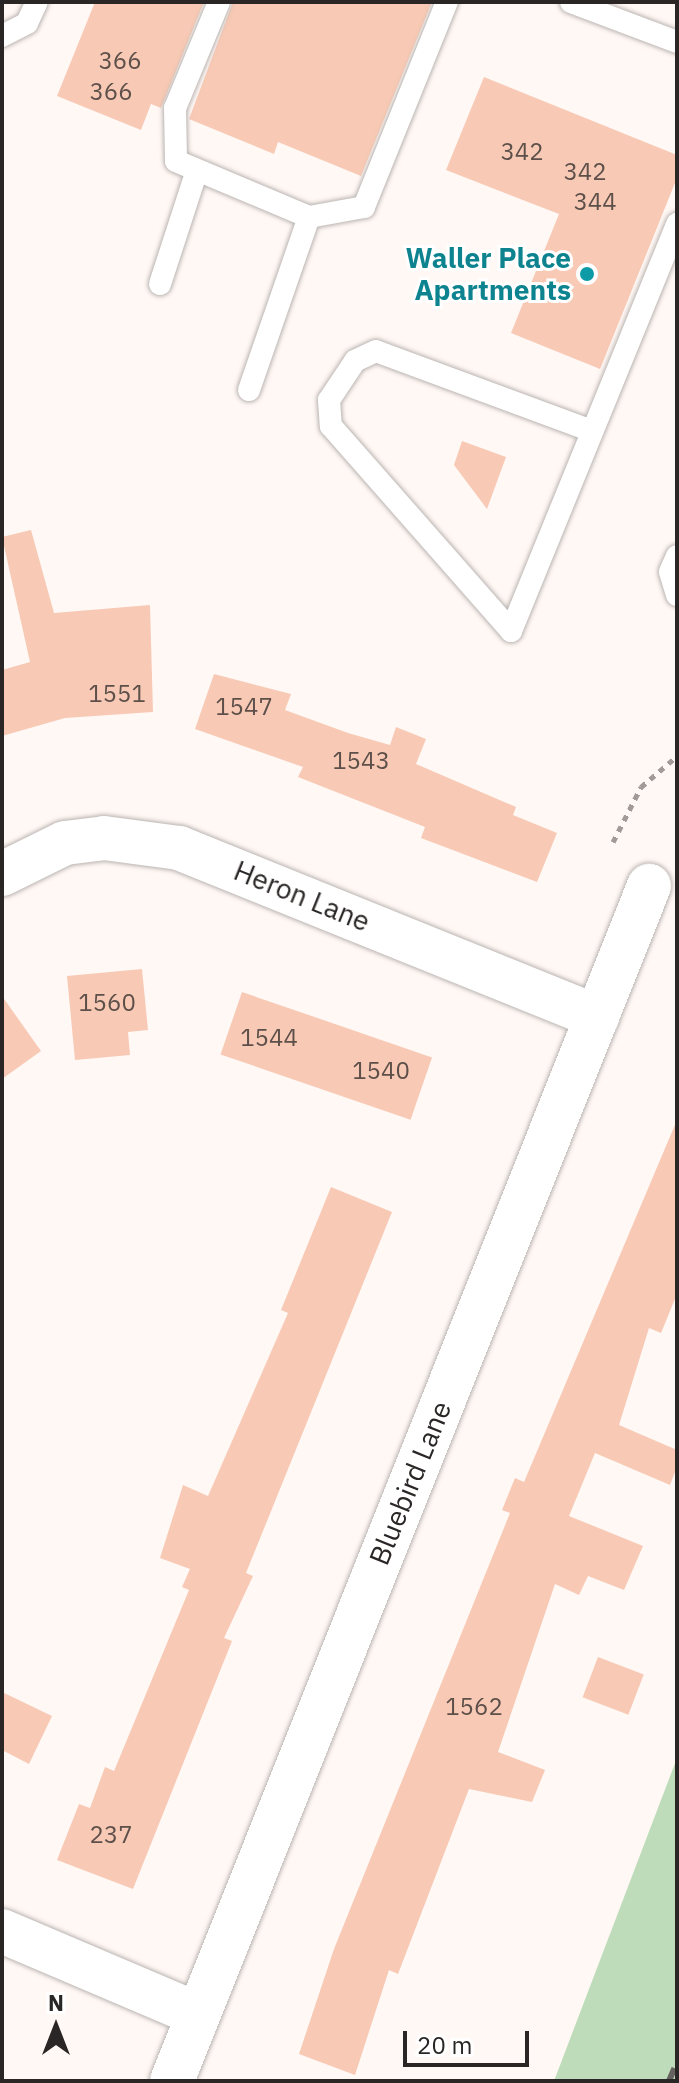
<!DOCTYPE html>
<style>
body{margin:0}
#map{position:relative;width:679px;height:2083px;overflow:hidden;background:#fff8f5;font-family:"IBM Plex Sans",sans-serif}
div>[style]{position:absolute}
.green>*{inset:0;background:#bfdcba}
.building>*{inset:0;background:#f8cab5;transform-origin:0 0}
.path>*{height:5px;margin-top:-2.5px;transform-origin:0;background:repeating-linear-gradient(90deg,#a09b99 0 6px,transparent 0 12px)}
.roads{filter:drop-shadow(0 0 2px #bbb5b2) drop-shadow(0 0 2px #bbb5b2)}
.service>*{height:22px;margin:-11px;padding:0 11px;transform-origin:11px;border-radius:11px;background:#fff}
.minor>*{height:44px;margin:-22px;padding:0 22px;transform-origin:22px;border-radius:22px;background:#fff}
.rail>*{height:6px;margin-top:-3px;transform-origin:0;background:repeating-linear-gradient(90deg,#666260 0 14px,transparent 0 28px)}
.dots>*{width:22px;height:22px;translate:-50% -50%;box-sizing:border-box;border:4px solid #fff;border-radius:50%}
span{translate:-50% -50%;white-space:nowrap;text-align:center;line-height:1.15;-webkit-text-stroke:6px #fff;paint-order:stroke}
.number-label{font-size:24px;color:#5d4f49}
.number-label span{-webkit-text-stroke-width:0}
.culture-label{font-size:28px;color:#0d838f;font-weight:700}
.right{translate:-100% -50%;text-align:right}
.street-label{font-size:28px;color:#292625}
.frame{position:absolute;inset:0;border:4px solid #292625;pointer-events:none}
.north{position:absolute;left:16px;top:1987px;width:80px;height:80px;-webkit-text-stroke:6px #fff;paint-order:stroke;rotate:0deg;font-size:22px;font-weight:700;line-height:32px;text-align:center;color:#292625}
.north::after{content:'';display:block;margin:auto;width:28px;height:36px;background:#292625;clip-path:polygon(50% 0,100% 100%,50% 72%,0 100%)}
.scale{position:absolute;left:403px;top:2031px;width:126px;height:36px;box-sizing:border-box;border:4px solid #292625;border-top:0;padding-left:10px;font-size:24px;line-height:28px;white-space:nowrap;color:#292625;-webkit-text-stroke:6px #fff;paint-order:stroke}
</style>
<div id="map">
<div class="green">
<div style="clip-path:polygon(677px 1758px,677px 2081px,554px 2081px)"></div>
</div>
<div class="building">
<div style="clip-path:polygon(95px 2px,204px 2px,161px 108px,151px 104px,141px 130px,57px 96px)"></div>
<div style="clip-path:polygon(233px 2px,432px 2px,361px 176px,278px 142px,274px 154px,189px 119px)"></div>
<div style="clip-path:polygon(484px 77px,677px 155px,677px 178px,600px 369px,511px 333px,559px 214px,446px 170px)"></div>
<div style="clip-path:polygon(462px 441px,506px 457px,487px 509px,454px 465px)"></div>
<div style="clip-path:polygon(31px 530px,54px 613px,150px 605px,153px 712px,65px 718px,2px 736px,2px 670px,30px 662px,2px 537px)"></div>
<div style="clip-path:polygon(214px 674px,291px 694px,285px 710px,348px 733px,390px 745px,396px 727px,426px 739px,416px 764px,516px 807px,513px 815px,557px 833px,537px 882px,421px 838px,425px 827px,298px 777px,303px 767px,195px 729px)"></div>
<div style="clip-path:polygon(142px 969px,148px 1030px,128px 1032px,130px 1055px,75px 1060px,67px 976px)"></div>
<div style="left:242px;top:992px;width:201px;height:66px;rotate:19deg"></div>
<div style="clip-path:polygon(2px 996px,41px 1051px,2px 1079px)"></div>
<div style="clip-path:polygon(677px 1120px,677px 1294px,661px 1333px,649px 1328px,619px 1425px,677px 1450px,677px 1467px,670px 1485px,595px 1453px,569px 1516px,643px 1546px,624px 1590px,588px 1576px,579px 1595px,555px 1584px,498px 1752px,545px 1770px,532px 1802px,469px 1789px,398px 1974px,389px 1970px,355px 2075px,299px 2054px,334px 1949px,510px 1513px,502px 1510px,515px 1478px,524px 1482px)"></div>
<div style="clip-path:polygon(331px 1187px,392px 1212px,246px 1573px,253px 1576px,224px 1638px,232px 1641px,133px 1889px,57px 1860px,79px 1804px,90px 1808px,105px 1767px,114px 1771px,189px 1590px,182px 1587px,190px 1569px,160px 1558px,183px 1485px,208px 1496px,288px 1313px,281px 1310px)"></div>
<div style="left:598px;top:1657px;width:49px;height:43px;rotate:21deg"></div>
<div style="clip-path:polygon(2px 1692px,52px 1716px,29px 1764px,2px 1750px)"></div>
</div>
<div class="path">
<div style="left:613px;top:842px;width:62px;rotate:-63deg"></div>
<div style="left:641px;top:787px;width:48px;rotate:-40.7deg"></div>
</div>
<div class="roads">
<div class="service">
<div style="left:219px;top:2px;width:115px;rotate:112.5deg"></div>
<div style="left:175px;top:108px;width:53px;rotate:88.9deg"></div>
<div style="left:176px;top:161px;width:144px;rotate:22.8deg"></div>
<div style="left:309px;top:217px;width:56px;rotate:-10.3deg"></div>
<div style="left:364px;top:207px;width:221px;rotate:-68deg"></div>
<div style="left:571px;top:2px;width:113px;rotate:20.7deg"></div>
<div style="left:2px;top:36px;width:28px;rotate:-27deg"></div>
<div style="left:27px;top:23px;width:23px;rotate:-65deg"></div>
<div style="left:160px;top:284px;width:117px;rotate:-72deg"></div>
<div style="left:249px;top:390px;width:183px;rotate:-70.9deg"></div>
<div style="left:592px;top:431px;width:230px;rotate:-159.7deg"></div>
<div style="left:376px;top:351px;width:23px;rotate:155deg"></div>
<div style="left:355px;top:361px;width:47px;rotate:123.7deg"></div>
<div style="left:329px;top:400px;width:26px;rotate:86deg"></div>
<div style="left:331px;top:426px;width:273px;rotate:48.7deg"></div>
<div style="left:511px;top:631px;width:440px;rotate:-67.8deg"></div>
<div style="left:677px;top:556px;width:17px;rotate:114deg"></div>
<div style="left:670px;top:572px;width:24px;rotate:73deg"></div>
</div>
<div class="minor">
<div style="left:2px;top:874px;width:70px;rotate:-26.2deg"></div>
<div style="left:65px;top:843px;width:39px;rotate:-7deg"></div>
<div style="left:104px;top:838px;width:76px;rotate:7.6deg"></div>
<div style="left:179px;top:848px;width:451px;rotate:22deg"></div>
<div style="left:2px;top:1931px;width:212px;rotate:23.1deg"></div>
<div style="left:172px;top:2081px;width:1287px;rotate:-68.24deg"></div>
</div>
</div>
<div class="rail">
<div style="left:669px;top:2081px;width:21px;rotate:-67deg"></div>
</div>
<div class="dots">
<div style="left:587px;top:274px;background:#0f9aa8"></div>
</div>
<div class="number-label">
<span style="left:120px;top:61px">366</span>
<span style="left:111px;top:92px">366</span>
<span style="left:522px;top:152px">342</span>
<span style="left:585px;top:172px">342</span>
<span style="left:595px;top:202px">344</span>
<span style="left:117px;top:694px">1551</span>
<span style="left:244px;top:707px">1547</span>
<span style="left:361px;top:761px">1543</span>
<span style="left:107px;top:1003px">1560</span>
<span style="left:269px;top:1038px">1544</span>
<span style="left:381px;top:1071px">1540</span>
<span style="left:474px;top:1707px">1562</span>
<span style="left:111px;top:1835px">237</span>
</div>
<div class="culture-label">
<span class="right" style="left:571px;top:274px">Waller Place<br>Apartments</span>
</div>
<div class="street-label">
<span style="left:302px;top:896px;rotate:22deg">Heron Lane</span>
<span style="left:410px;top:1483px;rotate:-68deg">Bluebird Lane</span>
</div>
<div class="frame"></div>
<div class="north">N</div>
<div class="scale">20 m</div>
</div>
